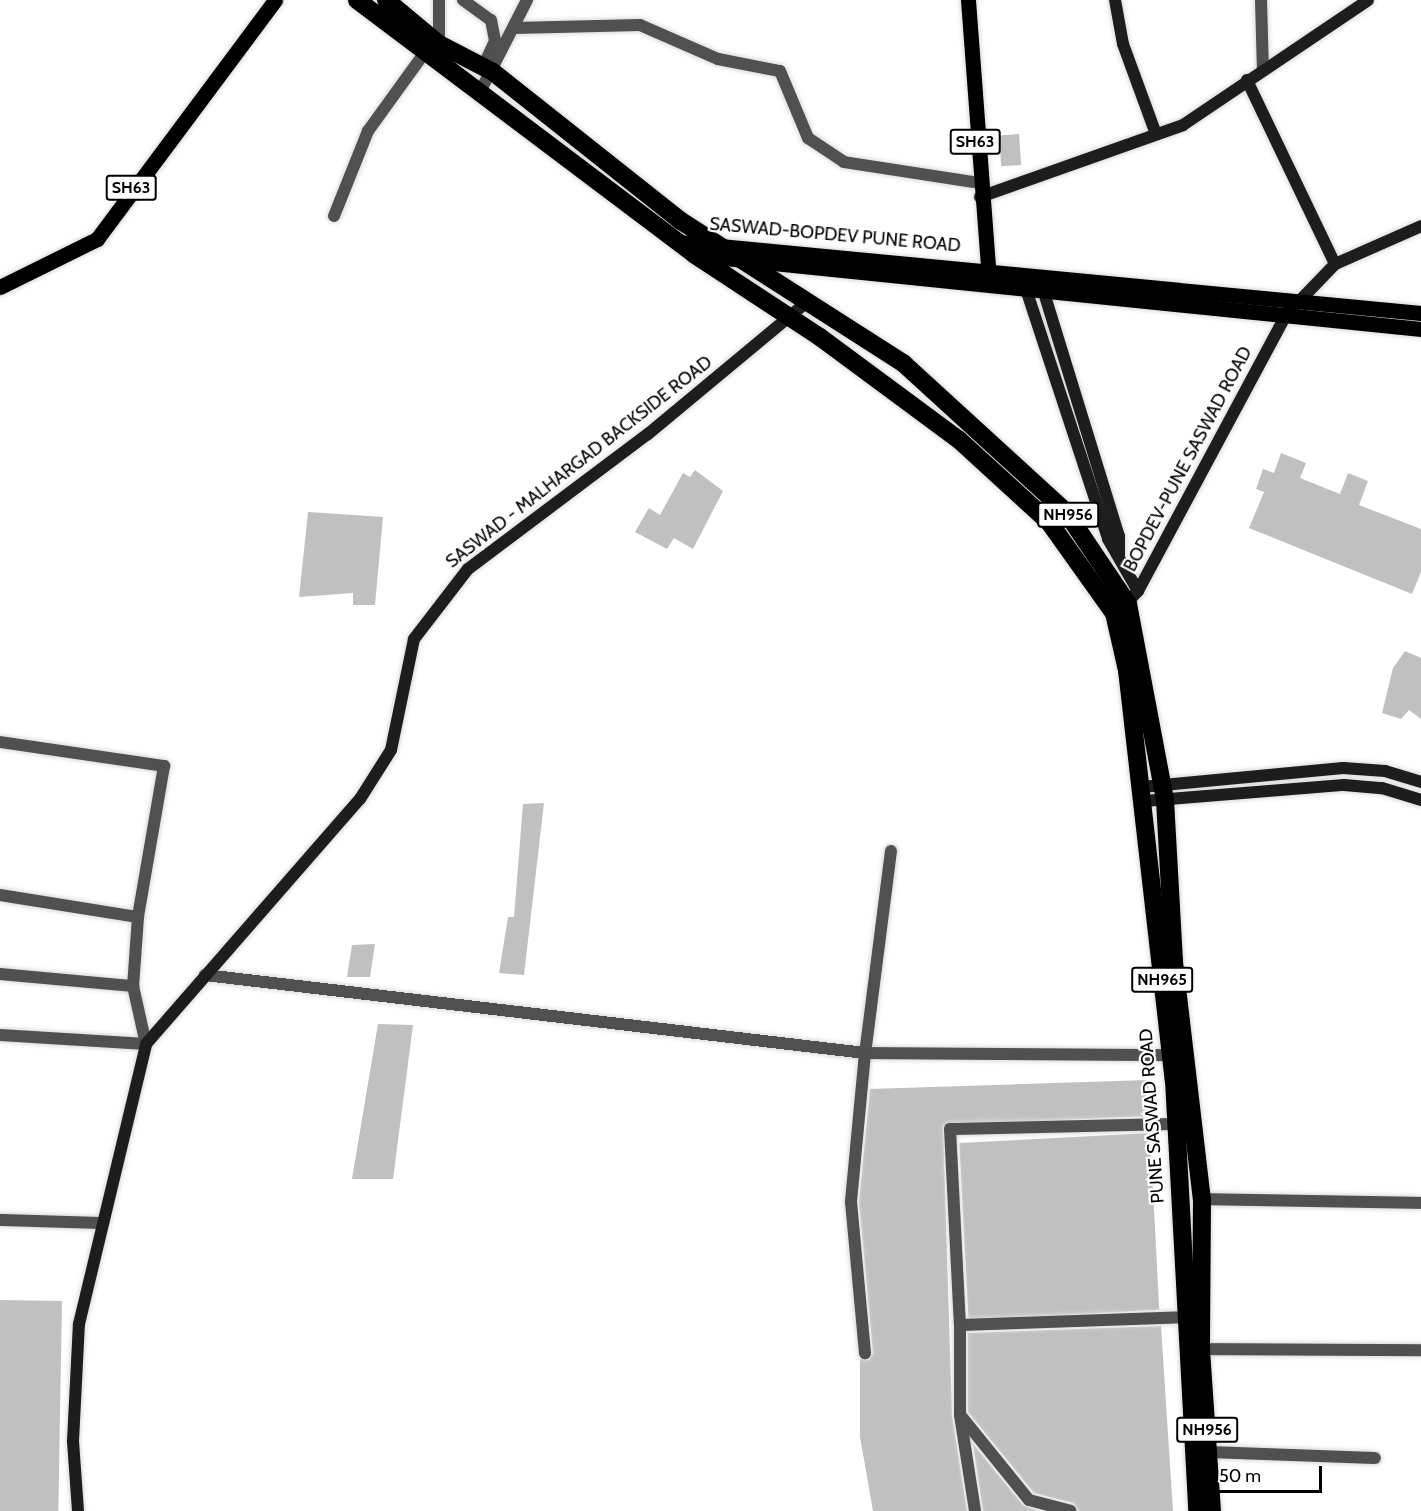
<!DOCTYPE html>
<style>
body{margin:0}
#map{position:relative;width:1421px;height:1511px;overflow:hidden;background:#fff;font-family:Cabin,sans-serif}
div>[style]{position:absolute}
.building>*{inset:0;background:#c0c0c0;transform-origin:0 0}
.roads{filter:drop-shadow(0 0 2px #dbdbdb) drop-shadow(0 0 2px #dbdbdb)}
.street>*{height:12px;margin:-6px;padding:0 6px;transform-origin:6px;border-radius:6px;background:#505050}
.secondary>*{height:12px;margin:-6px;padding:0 6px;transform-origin:6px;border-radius:6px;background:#1d1d1d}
.primary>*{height:15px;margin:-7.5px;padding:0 7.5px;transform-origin:7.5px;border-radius:7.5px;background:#000}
.highway>*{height:18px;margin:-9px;padding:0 9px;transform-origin:9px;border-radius:9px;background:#000}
span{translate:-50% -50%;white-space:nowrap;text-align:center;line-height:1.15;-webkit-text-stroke:4.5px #fff;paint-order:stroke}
.shield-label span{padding:2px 4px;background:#fff;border:2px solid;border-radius:4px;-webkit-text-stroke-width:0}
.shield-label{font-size:16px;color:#000;font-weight:700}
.street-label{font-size:18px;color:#000}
.scale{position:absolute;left:1208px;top:1466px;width:114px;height:27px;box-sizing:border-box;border:3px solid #000;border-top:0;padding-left:8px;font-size:18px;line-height:21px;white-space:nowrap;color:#000;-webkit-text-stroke:4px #fff;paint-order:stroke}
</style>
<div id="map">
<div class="building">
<div style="left:1019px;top:134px;width:31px;height:20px;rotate:86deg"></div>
<div style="clip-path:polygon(1281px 453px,1306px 463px,1300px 478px,1340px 494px,1348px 473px,1368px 481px,1359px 505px,1421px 529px,1421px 572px,1412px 594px,1249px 528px,1264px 492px,1256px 489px,1263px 469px,1274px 473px)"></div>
<div style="clip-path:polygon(695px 470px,723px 491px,693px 549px,674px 538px,667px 549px,635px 532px,649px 508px,660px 515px,683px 473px,690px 477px)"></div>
<div style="clip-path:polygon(308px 512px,383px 517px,375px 605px,353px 605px,353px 593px,299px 597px)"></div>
<div style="clip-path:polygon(1405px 651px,1421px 658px,1421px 719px,1409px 710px,1401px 719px,1382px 713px,1393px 668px)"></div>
<div style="clip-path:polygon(544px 803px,524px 975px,499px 973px,508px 917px,514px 917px,523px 804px)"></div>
<div style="clip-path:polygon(375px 944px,370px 977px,347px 977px,352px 945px)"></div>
<div style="clip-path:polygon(378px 1024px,413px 1025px,393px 1179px,352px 1179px)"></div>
<div style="clip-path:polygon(1148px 1080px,1150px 1116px,943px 1125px,952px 1415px,967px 1511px,873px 1511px,860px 1437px,860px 1359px,869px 1360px,873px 1353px,859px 1202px,870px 1089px)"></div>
<div style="left:1150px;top:1133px;width:177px;height:191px;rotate:87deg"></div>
<div style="left:0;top:1300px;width:62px;height:211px;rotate:1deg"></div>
<div style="clip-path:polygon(1161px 1326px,1173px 1511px,1079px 1511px,1073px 1503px,1034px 1493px,968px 1412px,968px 1333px)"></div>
<div style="clip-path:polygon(973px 1444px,1023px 1505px,1038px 1511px,983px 1511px)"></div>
</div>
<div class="roads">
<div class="street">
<div style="left:463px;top:0;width:34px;rotate:36deg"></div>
<div style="left:491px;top:20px;width:21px;rotate:79deg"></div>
<div style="left:495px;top:41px;width:29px;rotate:115deg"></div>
<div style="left:1261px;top:0;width:70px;rotate:88.4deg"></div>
<div style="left:514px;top:28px;width:126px;rotate:-1.4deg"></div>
<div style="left:640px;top:25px;width:85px;rotate:23.6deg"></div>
<div style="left:718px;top:59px;width:63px;rotate:11deg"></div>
<div style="left:780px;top:71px;width:73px;rotate:67.3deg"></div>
<div style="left:808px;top:138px;width:43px;rotate:33.7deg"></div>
<div style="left:844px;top:162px;width:137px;rotate:8.8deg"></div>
<div style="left:481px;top:90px;width:101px;rotate:-62.9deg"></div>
<div style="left:334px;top:216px;width:92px;rotate:-68.2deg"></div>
<div style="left:368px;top:131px;width:94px;rotate:-54.1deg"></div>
<div style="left:423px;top:55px;width:19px;rotate:-35deg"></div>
<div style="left:439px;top:44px;width:44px;rotate:-90deg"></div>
<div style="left:0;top:742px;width:166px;rotate:8.3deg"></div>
<div style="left:164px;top:766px;width:153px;rotate:99.8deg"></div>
<div style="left:138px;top:917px;width:69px;rotate:94.1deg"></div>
<div style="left:891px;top:851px;width:204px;rotate:97.3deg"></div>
<div style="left:865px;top:1053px;width:311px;rotate:0.4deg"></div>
<div style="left:0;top:895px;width:140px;rotate:9.1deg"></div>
<div style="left:0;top:974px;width:134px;rotate:5.2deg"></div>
<div style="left:133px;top:986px;width:59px;rotate:77.4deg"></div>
<div style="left:146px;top:1044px;width:146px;rotate:-176.5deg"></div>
<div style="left:205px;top:975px;width:665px;rotate:6.74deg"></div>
<div style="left:865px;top:1053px;width:150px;rotate:95.4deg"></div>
<div style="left:851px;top:1202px;width:152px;rotate:84.7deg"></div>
<div style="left:1176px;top:1124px;width:226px;rotate:178.7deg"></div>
<div style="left:950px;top:1129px;width:196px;rotate:87.1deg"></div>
<div style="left:960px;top:1325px;width:224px;rotate:-2deg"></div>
<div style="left:1202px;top:1199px;width:219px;rotate:1deg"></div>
<div style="left:0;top:1220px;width:103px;rotate:1.7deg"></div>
<div style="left:960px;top:1325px;width:90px;rotate:90deg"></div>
<div style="left:960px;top:1415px;width:97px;rotate:81.1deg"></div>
<div style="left:1194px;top:1349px;width:227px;rotate:0.3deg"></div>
<div style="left:961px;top:1416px;width:108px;rotate:51deg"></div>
<div style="left:1029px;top:1500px;width:43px;rotate:14.7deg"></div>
<div style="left:1208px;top:1452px;width:167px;rotate:2.1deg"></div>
</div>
<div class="secondary">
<div style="left:1115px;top:0;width:45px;rotate:79.7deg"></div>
<div style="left:1123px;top:44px;width:96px;rotate:69.9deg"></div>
<div style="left:980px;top:197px;width:215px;rotate:-19.5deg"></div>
<div style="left:1183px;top:125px;width:223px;rotate:-34deg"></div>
<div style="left:1335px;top:264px;width:94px;rotate:-23.8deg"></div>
<div style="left:1024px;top:283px;width:269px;rotate:71.8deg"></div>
<div style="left:1108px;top:539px;width:60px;rotate:60deg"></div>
<div style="left:1041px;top:283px;width:265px;rotate:72.9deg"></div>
<div style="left:1119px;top:536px;width:19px;rotate:90deg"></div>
<div style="left:1123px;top:607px;width:22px;rotate:-47deg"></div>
<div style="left:1138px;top:591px;width:313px;rotate:-61.8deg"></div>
<div style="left:1286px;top:315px;width:71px;rotate:-46.1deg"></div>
<div style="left:1335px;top:264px;width:204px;rotate:-115.6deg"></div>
<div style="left:1142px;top:787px;width:202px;rotate:-5.4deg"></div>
<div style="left:1343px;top:768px;width:42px;rotate:4.1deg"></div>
<div style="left:1385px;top:771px;width:38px;rotate:17deg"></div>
<div style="left:1144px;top:801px;width:201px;rotate:-4.6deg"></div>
<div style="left:1344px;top:785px;width:38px;rotate:5deg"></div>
<div style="left:1382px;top:788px;width:41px;rotate:17.1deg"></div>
<div style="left:78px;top:1511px;width:70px;rotate:-94.1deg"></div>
<div style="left:73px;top:1441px;width:117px;rotate:-87.1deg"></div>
<div style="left:79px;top:1324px;width:288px;rotate:-76.5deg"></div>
<div style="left:146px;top:1044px;width:325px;rotate:-48.9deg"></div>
<div style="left:360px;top:799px;width:58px;rotate:-57.7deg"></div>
<div style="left:391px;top:750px;width:113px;rotate:-78.3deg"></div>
<div style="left:414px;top:639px;width:88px;rotate:-52.4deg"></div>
<div style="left:468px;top:569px;width:225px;rotate:-36.9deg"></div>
<div style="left:648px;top:434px;width:207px;rotate:-39.7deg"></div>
</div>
<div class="primary">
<div style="left:968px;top:0;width:279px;rotate:85.7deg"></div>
<div style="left:678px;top:242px;width:746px;rotate:5.46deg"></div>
<div style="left:695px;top:255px;width:730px;rotate:5.82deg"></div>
<div style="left:0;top:287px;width:108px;rotate:-26.3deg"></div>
<div style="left:97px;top:239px;width:298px;rotate:-53.3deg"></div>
</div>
<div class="highway">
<div style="left:357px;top:0;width:423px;rotate:37deg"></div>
<div style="left:695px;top:255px;width:149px;rotate:33.3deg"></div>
<div style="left:820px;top:337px;width:172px;rotate:36.5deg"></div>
<div style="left:958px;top:439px;width:123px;rotate:42.4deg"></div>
<div style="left:1049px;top:522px;width:112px;rotate:54.5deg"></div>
<div style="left:1114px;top:613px;width:58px;rotate:77.2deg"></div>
<div style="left:1127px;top:670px;width:413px;rotate:83.5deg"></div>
<div style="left:1174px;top:1080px;width:432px;rotate:86.9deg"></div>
<div style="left:386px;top:0;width:69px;rotate:39.7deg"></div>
<div style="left:439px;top:44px;width:61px;rotate:27.4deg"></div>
<div style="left:493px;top:72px;width:240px;rotate:38.4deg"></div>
<div style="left:681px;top:221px;width:264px;rotate:32.6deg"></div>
<div style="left:903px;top:363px;width:221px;rotate:42.4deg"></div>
<div style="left:1066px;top:512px;width:111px;rotate:56deg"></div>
<div style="left:1128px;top:604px;width:199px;rotate:79.3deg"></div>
<div style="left:1165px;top:800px;width:162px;rotate:86.8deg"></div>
<div style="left:1174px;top:962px;width:239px;rotate:83.3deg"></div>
<div style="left:1202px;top:1199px;width:151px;rotate:90.4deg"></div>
<div style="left:1201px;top:1350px;width:161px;rotate:86.1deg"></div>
</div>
</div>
<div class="shield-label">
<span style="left:975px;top:142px">SH63</span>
<span style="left:131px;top:188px">SH63</span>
<span style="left:1068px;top:515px">NH956</span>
<span style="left:1162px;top:980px">NH965</span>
<span style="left:1207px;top:1430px">NH956</span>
</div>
<div class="street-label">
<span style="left:835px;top:235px;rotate:5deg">SASWAD-BOPDEV PUNE ROAD</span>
<span style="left:1188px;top:459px;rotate:-62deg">BOPDEV-PUNE SASWAD ROAD</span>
<span style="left:579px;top:462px;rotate:-38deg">SASWAD - MALHARGAD BACKSIDE ROAD</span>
<span style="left:1152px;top:1116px;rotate:-94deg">PUNE SASWAD ROAD</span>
</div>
<div class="scale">50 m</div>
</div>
